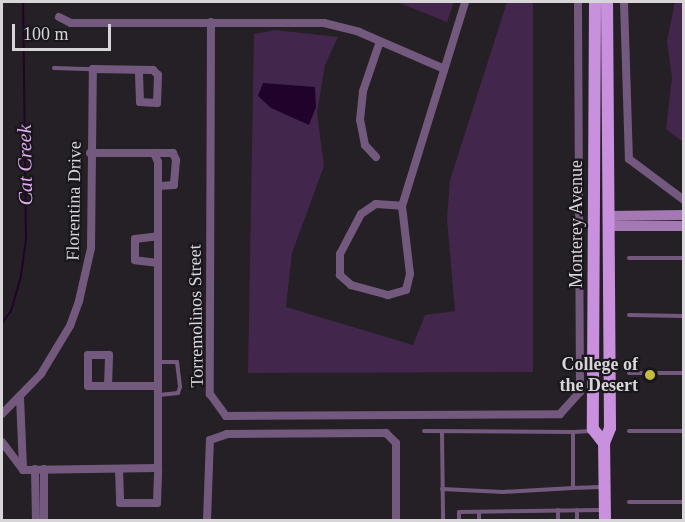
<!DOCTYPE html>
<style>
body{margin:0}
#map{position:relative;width:685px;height:522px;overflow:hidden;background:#242025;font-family:Georgia,serif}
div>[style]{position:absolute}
.green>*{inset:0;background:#42264c}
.water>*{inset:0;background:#21022b}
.stream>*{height:2px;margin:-1px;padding:0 1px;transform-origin:1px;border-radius:1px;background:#21022b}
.lane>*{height:4px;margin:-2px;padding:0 2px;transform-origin:2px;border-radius:2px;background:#74597e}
.street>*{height:8px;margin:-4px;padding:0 4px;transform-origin:4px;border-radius:4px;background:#74597e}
.secondary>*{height:10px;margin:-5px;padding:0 5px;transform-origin:5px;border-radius:5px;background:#a478b3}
.primary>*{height:12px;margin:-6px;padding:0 6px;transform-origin:6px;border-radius:6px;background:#c990dd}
.dots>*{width:16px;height:16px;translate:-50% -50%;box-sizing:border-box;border:3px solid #1a171c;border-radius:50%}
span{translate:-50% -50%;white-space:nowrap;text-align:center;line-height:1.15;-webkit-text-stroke:4.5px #1a171c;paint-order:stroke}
.street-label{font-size:18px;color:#d8d5d9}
.poi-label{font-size:18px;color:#d8d5d9;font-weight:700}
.right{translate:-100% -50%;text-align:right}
.water-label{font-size:20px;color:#e1abf4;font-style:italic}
.frame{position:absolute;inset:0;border:3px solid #d8d5d9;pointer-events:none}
.scale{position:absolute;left:12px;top:24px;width:99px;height:27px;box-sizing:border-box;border:3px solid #d8d5d9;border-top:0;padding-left:8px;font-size:18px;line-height:21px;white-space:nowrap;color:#d8d5d9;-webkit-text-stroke:4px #1a171c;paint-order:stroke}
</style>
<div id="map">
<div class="green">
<div style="clip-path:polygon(397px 2px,454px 2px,447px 22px)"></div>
<div style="clip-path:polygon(507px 2px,533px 2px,533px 372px,248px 373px,254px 34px,275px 30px,338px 37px,325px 65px,317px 113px,324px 166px,292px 253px,286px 307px,413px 345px,425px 315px,455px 311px,447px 219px,450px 180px)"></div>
<div style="clip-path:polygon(675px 2px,683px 2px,683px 142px,666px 129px,672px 78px,667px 41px)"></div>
</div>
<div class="water">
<div style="clip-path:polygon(263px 83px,315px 87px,316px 107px,309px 125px,271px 108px,258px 96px)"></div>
</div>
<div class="stream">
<div style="left:2px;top:323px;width:15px;rotate:-53deg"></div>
<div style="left:11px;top:311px;width:37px;rotate:-74deg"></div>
<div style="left:21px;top:275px;width:36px;rotate:-82deg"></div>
<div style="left:26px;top:239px;width:237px;rotate:-90.7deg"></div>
</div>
<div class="lane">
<div style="left:54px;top:68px;width:38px;rotate:2deg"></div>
<div style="left:629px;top:258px;width:55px"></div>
<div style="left:629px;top:315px;width:55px;rotate:1deg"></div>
<div style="left:158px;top:362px;width:19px"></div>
<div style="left:177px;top:362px;width:25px;rotate:83deg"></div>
<div style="left:180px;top:387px;width:6px;rotate:108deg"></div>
<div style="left:178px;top:393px;width:19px;rotate:174deg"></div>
<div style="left:629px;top:373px;width:55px"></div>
<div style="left:424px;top:431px;width:149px;rotate:0.4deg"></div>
<div style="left:592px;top:431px;width:19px;rotate:177deg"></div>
<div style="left:573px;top:432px;width:56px;rotate:90deg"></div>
<div style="left:573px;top:488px;width:28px;rotate:-2deg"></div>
<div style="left:629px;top:431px;width:55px"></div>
<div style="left:442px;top:432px;width:88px;rotate:89.3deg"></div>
<div style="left:442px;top:489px;width:61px;rotate:2.8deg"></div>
<div style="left:503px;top:492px;width:70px;rotate:-3.3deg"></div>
<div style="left:629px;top:502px;width:54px"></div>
<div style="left:558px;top:510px;width:10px;rotate:90deg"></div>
<div style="left:577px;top:510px;width:10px;rotate:90deg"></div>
<div style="left:459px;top:520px;width:8px;rotate:-90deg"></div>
<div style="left:459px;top:512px;width:142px;rotate:-0.8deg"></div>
<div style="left:479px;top:520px;width:8px;rotate:-90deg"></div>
</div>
<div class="street">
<div style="left:624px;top:2px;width:157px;rotate:88.2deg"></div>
<div style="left:629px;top:159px;width:69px;rotate:36.7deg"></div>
<div style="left:59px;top:17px;width:13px;rotate:27deg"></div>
<div style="left:71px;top:23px;width:253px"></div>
<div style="left:324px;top:23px;width:36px;rotate:14deg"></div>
<div style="left:359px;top:32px;width:90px;rotate:23.4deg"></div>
<div style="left:211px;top:22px;width:372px;rotate:90.2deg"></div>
<div style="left:210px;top:394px;width:27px;rotate:54deg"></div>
<div style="left:226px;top:416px;width:334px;rotate:-0.3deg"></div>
<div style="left:560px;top:414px;width:30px;rotate:-48deg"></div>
<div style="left:580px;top:392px;width:390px;rotate:-90.3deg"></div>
<div style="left:154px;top:153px;width:19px"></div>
<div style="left:173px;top:153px;width:8px;rotate:67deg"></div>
<div style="left:176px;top:160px;width:25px;rotate:95deg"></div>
<div style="left:174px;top:185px;width:16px;rotate:176deg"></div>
<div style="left:376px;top:157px;width:16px;rotate:-133deg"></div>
<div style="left:365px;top:145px;width:25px;rotate:-101deg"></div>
<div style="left:360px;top:120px;width:29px;rotate:-84deg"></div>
<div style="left:363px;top:91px;width:50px;rotate:-71.2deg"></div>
<div style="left:376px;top:204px;width:26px;rotate:4deg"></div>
<div style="left:402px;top:206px;width:68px;rotate:83.3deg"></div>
<div style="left:410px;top:274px;width:16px;rotate:104deg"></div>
<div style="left:406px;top:290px;width:19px;rotate:164deg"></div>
<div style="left:388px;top:295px;width:38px;rotate:-165deg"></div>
<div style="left:351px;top:285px;width:15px;rotate:-138deg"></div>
<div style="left:340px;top:275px;width:21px;rotate:-90deg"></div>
<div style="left:340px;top:254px;width:45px;rotate:-62.3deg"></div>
<div style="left:361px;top:214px;width:18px;rotate:-34deg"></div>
<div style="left:402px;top:206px;width:214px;rotate:-72.8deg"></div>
<div style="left:158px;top:263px;width:23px;rotate:-173deg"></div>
<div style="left:135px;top:260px;width:21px;rotate:-90deg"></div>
<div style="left:135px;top:239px;width:23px;rotate:-7deg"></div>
<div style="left:108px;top:386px;width:31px;rotate:-88deg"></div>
<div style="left:109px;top:355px;width:21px;rotate:180deg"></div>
<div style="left:88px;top:355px;width:31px;rotate:90deg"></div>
<div style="left:88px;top:386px;width:69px"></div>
<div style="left:20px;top:397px;width:73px;rotate:87.6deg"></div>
<div style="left:2px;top:414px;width:56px;rotate:-45.7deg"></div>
<div style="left:41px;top:374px;width:56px;rotate:-58.9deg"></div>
<div style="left:70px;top:326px;width:27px;rotate:-70deg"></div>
<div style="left:79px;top:301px;width:54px;rotate:-77.2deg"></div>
<div style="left:91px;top:248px;width:179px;rotate:-89.4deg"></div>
<div style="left:93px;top:69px;width:60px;rotate:1deg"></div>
<div style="left:153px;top:70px;width:7px;rotate:45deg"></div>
<div style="left:158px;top:75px;width:28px;rotate:92deg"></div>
<div style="left:157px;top:103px;width:17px;rotate:-177deg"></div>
<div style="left:140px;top:102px;width:32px;rotate:-92deg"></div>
<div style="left:2px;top:442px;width:35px;rotate:53deg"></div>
<div style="left:23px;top:470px;width:135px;rotate:-0.8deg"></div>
<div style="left:158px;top:468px;width:306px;rotate:-90deg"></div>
<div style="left:158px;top:162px;width:10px;rotate:-114deg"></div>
<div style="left:154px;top:153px;width:64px;rotate:180deg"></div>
<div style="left:35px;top:469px;width:51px;rotate:88.9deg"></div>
<div style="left:44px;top:469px;width:51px;rotate:90deg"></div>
<div style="left:119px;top:469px;width:34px;rotate:88deg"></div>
<div style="left:120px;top:503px;width:37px"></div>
<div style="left:157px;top:503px;width:35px;rotate:-88deg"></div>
<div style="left:207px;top:520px;width:80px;rotate:-87.9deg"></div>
<div style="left:210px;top:440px;width:18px;rotate:-19deg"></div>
<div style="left:227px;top:434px;width:159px;rotate:-0.4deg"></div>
<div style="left:386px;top:433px;width:14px;rotate:45deg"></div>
<div style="left:396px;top:443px;width:77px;rotate:90deg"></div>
</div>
<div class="secondary">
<div style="left:609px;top:216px;width:75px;rotate:-0.8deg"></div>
<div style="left:609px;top:226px;width:75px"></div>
</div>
<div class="primary">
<div style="left:595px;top:2px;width:427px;rotate:90.3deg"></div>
<div style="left:593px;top:429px;width:18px;rotate:52deg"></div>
<div style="left:605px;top:520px;width:77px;rotate:-90.7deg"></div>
<div style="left:604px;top:443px;width:16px;rotate:-68deg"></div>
<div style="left:610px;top:428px;width:426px;rotate:-90.4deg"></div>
</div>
<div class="dots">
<div style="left:650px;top:375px;background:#c2bd3f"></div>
</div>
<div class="street-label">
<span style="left:74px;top:201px;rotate:-89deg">Florentina Drive</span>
<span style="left:576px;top:224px;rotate:-90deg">Monterey Avenue</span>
<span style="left:196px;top:316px;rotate:-91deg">Torremolinos Street</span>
</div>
<div class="poi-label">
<span class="right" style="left:638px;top:375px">College of<br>the Desert</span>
</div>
<div class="water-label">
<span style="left:25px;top:165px;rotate:-91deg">Cat Creek</span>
</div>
<div class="frame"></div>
<div class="scale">100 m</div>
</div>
